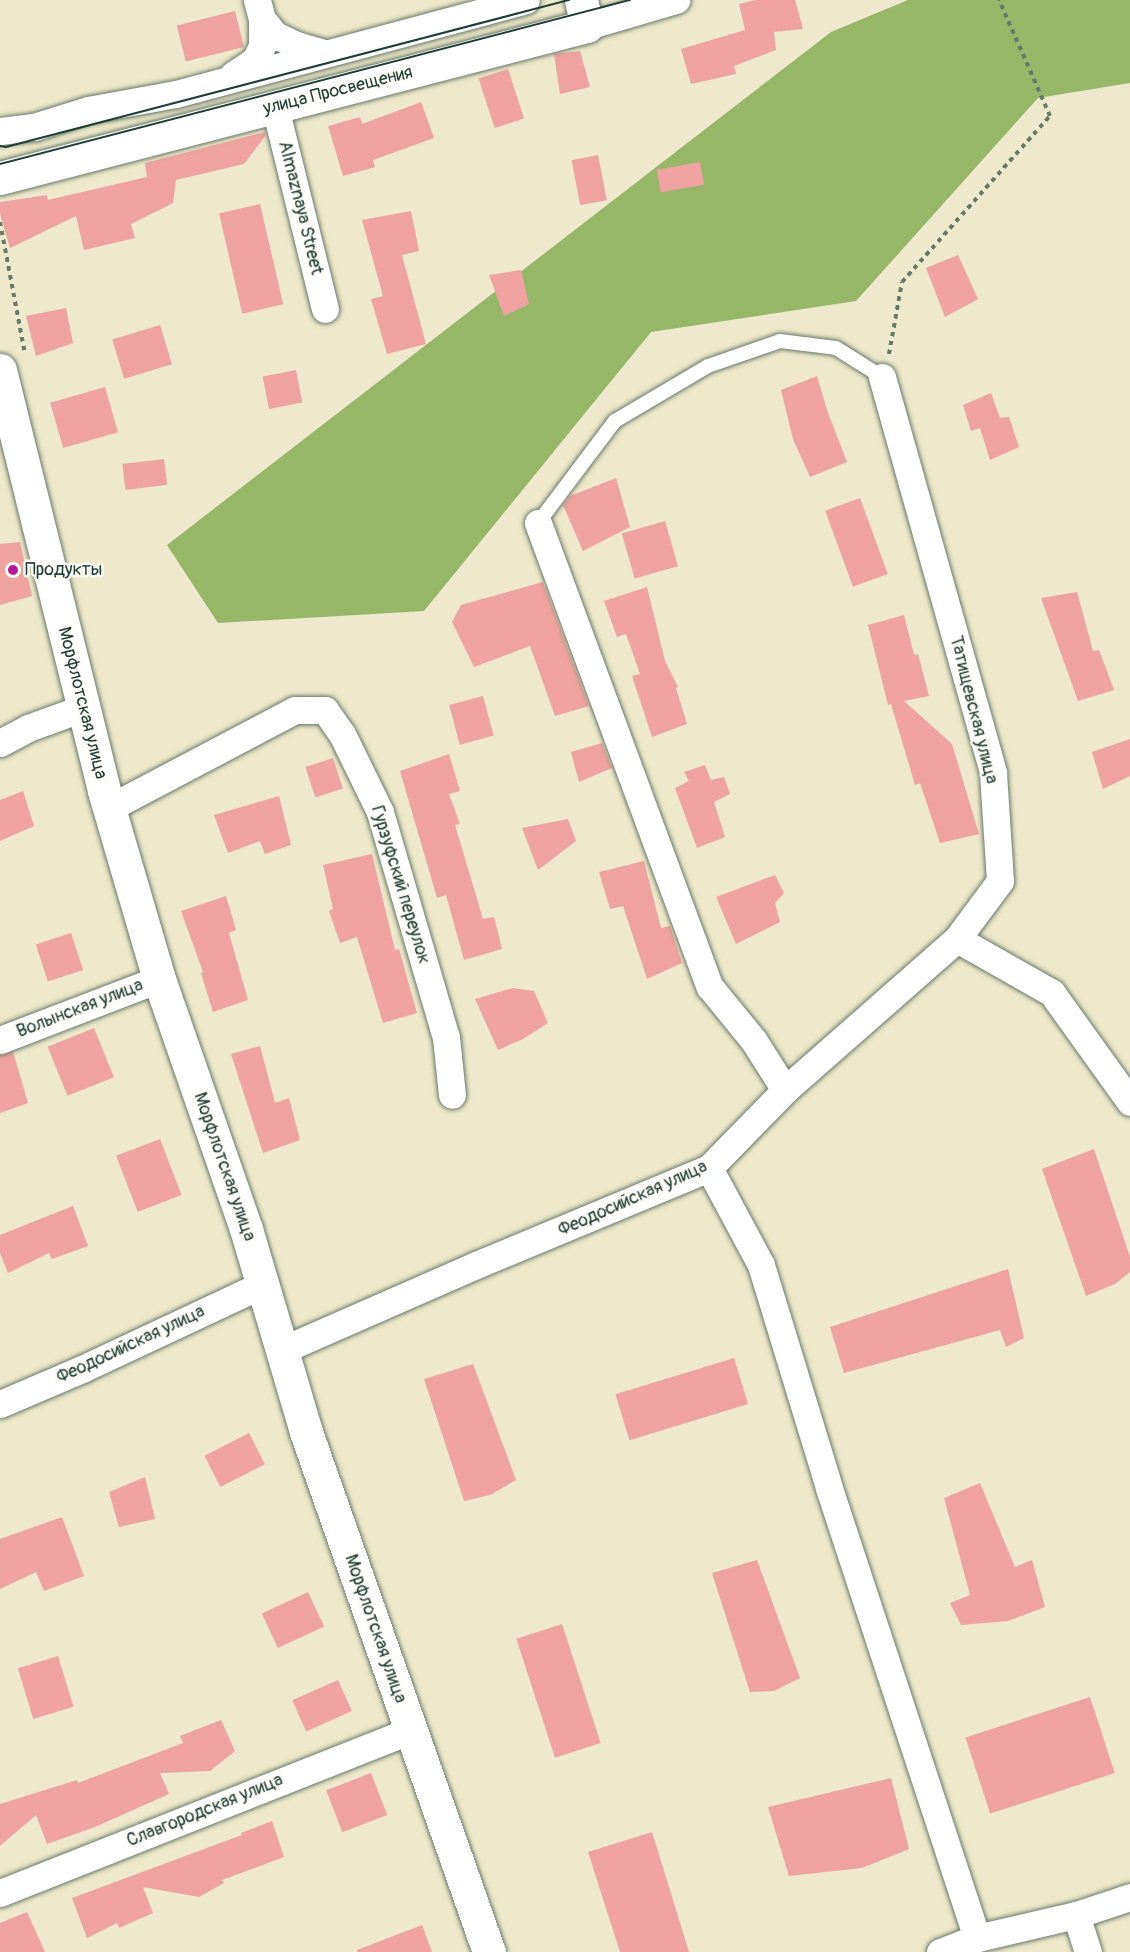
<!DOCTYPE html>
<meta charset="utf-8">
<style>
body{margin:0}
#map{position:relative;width:1130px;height:1952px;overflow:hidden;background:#eee8cc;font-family:Pangolin,sans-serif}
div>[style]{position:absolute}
.forest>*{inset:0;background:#97b668}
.building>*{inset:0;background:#eea3a1;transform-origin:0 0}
.path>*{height:4px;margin-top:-2px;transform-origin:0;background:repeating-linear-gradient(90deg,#677969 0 4.5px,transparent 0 9px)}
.roads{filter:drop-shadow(0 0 2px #677969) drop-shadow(0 0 2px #677969)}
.lane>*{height:14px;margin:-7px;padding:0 7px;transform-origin:7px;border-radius:7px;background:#fff}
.street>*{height:27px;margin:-13.5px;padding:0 13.5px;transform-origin:13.5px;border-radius:13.5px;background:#fff}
.secondary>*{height:33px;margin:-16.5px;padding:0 16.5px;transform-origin:16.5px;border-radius:16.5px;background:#fff}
.tram>*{height:1.5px;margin:-0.75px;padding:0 0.75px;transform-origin:0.75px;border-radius:0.75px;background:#1f3d34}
.dots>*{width:16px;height:16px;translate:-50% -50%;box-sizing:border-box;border:3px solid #fdfcf7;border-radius:50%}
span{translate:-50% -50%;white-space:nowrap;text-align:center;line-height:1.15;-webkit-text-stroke:5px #fdfcf7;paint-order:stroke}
.street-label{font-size:18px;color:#1f3d34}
.poi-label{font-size:18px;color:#1f3d34}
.left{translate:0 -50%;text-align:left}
</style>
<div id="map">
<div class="forest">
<div style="clip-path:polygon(908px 0,1130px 0,1130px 83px,1038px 98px,856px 301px,651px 332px,424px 611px,218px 623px,167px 545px,831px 32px)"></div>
</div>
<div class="building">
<div style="clip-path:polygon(756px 0,795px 0,803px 29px,774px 32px,776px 50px,734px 66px,736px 74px,691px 84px,681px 49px,745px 30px,739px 4px)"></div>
<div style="left:235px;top:11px;width:37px;height:60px;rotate:76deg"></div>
<div style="clip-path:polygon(580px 51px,590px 87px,560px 94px,554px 54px)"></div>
<div style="left:508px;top:69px;width:52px;height:31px;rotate:72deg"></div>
<div style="clip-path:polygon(421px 102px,434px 138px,373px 160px,375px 167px,343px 176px,328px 126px,360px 117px,362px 124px)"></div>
<div style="clip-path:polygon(265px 132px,266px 135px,244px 164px,176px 180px,173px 203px,131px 224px,135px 238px,84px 250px,76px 216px,10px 248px,0 214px,0 202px,47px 195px,48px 200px,147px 177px,145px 163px)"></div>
<div style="left:598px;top:155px;width:46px;height:27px;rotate:79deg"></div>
<div style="left:700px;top:162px;width:23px;height:44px;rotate:80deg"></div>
<div style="left:260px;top:204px;width:103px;height:42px;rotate:77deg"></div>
<div style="clip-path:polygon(411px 211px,419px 251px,402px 255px,426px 344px,387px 354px,371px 299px,383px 296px,362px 220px)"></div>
<div style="clip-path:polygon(958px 255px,978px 299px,945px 317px,926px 268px)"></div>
<div style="clip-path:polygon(521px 270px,529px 304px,504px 316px,489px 275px)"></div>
<div style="clip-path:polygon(66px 308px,73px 343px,36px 356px,26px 316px)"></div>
<div style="left:160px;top:325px;width:41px;height:50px;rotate:73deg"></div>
<div style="left:296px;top:370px;width:33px;height:34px;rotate:79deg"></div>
<div style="clip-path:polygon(817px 376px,827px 410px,847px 462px,810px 477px,793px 439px,781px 390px)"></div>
<div style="left:105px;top:387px;width:47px;height:57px;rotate:74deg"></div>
<div style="clip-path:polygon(991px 393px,1000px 418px,1009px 417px,1019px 447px,990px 460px,980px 428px,971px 431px,963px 405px)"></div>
<div style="left:164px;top:459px;width:26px;height:42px;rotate:83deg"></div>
<div style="clip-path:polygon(616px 478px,630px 527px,583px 551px,563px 505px,570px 496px)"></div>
<div style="left:860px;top:498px;width:81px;height:37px;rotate:70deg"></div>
<div style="left:665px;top:521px;width:47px;height:45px;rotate:74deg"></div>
<div style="clip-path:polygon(20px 542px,32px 596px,0 605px,0 544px)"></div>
<div style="clip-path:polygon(543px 582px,589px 706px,555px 716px,530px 646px,474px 667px,452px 622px,461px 605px)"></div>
<div style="clip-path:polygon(647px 587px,665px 661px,678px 687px,676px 688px,687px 724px,652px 737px,632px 676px,640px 674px,626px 634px,617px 637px,604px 601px)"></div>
<div style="clip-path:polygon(1077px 592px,1093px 651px,1099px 650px,1114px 690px,1078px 701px,1041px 598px)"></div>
<div style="clip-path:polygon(904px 615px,914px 655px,918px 654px,929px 696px,904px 701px,952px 744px,979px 834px,940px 843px,920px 783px,915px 785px,891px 704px,888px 705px,868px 625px)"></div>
<div style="left:483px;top:696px;width:41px;height:35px;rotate:75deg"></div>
<div style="clip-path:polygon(1130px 739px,1130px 776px,1103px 789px,1092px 752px)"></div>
<div style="clip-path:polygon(602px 743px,612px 768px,579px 782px,571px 752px)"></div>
<div style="clip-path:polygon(449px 754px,460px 791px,449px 794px,460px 824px,455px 825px,483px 919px,494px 917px,502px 949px,464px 960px,446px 895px,437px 898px,400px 771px)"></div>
<div style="left:333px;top:758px;width:32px;height:29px;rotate:72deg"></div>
<div style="clip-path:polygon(705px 765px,711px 780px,724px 777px,730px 794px,714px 802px,725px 837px,697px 848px,675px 788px,689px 781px,684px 772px)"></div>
<div style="clip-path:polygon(23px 791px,34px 826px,0 841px,0 800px)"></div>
<div style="clip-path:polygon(279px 796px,291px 845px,265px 854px,260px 841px,228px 853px,214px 815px)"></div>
<div style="clip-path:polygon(568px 819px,576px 841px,538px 870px,522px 828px)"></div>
<div style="clip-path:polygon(372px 854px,395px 950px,399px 949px,417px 1013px,383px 1023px,357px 937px,340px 943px,329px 911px,333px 909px,323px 865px)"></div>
<div style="clip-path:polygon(644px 861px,661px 928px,670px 926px,682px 963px,647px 979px,623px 906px,610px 909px,599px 872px)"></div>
<div style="clip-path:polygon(775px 875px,784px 893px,775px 903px,780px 922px,736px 944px,716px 897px)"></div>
<div style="clip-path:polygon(226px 896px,236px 930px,229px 933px,248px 1000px,213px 1012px,201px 973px,203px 972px,181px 911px)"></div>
<div style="left:71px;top:933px;width:39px;height:37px;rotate:72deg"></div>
<div style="clip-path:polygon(513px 988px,534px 991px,548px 1023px,523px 1039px,498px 1050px,475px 999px)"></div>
<div style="left:94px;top:1028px;width:53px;height:50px;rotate:68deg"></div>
<div style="clip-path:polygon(260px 1046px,275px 1103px,289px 1098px,300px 1140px,263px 1153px,231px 1054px)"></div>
<div style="clip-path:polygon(13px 1052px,28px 1103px,0 1113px,0 1055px)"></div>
<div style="left:160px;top:1139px;width:60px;height:47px;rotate:69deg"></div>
<div style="clip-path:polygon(1094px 1149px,1130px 1257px,1130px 1272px,1115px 1284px,1086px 1296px,1042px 1169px)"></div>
<div style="clip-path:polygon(73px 1206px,88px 1246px,52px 1259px,49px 1253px,8px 1273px,0 1253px,0 1235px)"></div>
<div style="clip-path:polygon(1008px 1269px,1024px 1338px,1006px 1347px,1000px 1330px,844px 1373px,830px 1327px)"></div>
<div style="left:734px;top:1358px;width:48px;height:124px;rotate:73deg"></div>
<div style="clip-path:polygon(473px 1364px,516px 1480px,490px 1495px,464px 1501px,424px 1379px)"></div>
<div style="left:249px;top:1433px;width:35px;height:50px;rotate:63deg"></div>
<div style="clip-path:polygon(145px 1477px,155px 1519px,119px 1527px,109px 1492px)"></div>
<div style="clip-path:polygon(980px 1483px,1015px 1567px,1032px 1560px,1045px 1607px,1008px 1621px,961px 1625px,950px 1603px,970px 1595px,944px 1498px)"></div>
<div style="clip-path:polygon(62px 1517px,84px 1576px,44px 1591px,36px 1572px,0 1589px,0 1539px)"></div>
<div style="clip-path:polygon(757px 1560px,800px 1678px,774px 1691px,750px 1692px,712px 1573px)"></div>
<div style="left:308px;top:1592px;width:38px;height:51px;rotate:65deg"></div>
<div style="left:562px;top:1624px;width:125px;height:48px;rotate:72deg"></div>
<div style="left:58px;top:1656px;width:53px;height:42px;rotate:73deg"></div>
<div style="left:338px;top:1680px;width:34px;height:50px;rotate:66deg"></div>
<div style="left:1090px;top:1697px;width:80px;height:131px;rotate:72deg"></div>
<div style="clip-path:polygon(221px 1720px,235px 1751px,210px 1771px,160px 1773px,169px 1794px,95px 1827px,47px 1844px,36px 1815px,0 1846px,0 1804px,77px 1780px,78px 1783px,183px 1743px,180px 1736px)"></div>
<div style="left:371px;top:1773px;width:45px;height:48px;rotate:69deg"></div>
<div style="clip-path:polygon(891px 1778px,909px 1849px,862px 1868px,789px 1876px,768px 1807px)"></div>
<div style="clip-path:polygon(272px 1821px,284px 1857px,222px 1880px,224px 1883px,199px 1897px,143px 1887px,153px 1913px,119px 1928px,117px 1923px,87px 1938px,72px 1898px,242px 1835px,241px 1833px)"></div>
<div style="clip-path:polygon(652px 1832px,689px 1952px,620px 1952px,588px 1852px)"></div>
<div style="clip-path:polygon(27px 1912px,45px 1952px,0 1952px,0 1923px)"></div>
<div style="clip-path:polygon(422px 1925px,432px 1952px,357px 1952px,357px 1950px)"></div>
</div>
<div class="path">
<div style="left:0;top:222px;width:134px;rotate:79.3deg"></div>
<div style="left:889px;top:354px;width:73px;rotate:-79.8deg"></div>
<div style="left:902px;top:282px;width:222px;rotate:-48.3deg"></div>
<div style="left:1050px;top:116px;width:127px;rotate:-113.7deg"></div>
</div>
<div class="roads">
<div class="lane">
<div style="left:538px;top:523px;width:128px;rotate:-53deg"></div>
<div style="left:615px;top:421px;width:108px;rotate:-30.6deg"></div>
<div style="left:708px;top:366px;width:76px;rotate:-19.1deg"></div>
<div style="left:780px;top:341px;width:56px;rotate:7.1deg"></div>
<div style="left:836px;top:348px;width:54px;rotate:32.2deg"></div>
</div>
<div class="street">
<div style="left:262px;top:19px;width:21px;rotate:51deg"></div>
<div style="left:275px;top:35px;width:23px;rotate:25deg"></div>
<div style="left:296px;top:45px;width:29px;rotate:16deg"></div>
<div style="left:587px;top:26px;width:93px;rotate:-16.3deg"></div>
<div style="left:233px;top:75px;width:27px;rotate:-34deg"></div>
<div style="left:255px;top:60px;width:16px;rotate:-63deg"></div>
<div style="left:262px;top:46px;width:27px;rotate:-90deg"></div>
<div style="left:262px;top:19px;width:20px;rotate:-105deg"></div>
<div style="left:275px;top:107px;width:208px;rotate:76.1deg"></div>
<div style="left:0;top:131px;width:34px;rotate:-7deg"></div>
<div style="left:34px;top:127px;width:57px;rotate:-17.5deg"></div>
<div style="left:88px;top:110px;width:89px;rotate:-10.3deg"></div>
<div style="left:176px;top:94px;width:362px;rotate:-15deg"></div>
<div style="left:882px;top:377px;width:411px;rotate:74.3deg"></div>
<div style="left:993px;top:773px;width:108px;rotate:86.3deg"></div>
<div style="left:1000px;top:881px;width:72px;rotate:126.6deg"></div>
<div style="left:957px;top:939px;width:109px;rotate:29.6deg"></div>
<div style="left:1052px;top:993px;width:134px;rotate:54.4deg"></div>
<div style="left:538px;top:523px;width:495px;rotate:69.7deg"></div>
<div style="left:710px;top:987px;width:70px;rotate:50.8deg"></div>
<div style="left:754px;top:1041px;width:58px;rotate:57.7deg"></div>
<div style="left:0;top:743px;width:32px;rotate:-28deg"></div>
<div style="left:28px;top:728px;width:59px;rotate:-20deg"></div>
<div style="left:109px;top:808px;width:210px;rotate:-27.8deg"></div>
<div style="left:295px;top:710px;width:30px"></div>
<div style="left:325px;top:710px;width:29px;rotate:55deg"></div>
<div style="left:342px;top:734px;width:87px;rotate:64deg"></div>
<div style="left:380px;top:812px;width:234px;rotate:73.7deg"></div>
<div style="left:446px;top:1037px;width:58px;rotate:84.1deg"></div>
<div style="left:0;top:1040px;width:170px;rotate:-21deg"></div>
<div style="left:709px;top:1168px;width:110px;rotate:61.8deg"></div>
<div style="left:761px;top:1265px;width:233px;rotate:73deg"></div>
<div style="left:829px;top:1488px;width:474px;rotate:71.8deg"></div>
<div style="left:280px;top:1351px;width:214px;rotate:-23.7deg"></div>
<div style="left:476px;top:1265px;width:252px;rotate:-22.6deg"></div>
<div style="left:709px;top:1168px;width:109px;rotate:-45.7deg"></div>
<div style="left:785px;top:1090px;width:229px;rotate:-41.3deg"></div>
<div style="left:0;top:1404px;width:89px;rotate:-23.1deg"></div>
<div style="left:82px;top:1369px;width:198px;rotate:-25.1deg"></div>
<div style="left:0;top:1893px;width:442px;rotate:-21.6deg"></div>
<div style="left:1076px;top:1915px;width:39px;rotate:72deg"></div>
<div style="left:940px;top:1952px;width:40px;rotate:-21deg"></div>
<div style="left:977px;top:1938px;width:102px;rotate:-13.1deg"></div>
<div style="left:1076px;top:1915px;width:57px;rotate:-18.4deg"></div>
</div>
<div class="secondary">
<div style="left:0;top:178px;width:606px;rotate:-14.52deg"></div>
<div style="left:587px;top:26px;width:27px;rotate:-103deg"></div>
<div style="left:0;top:370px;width:434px;rotate:76.1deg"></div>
<div style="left:104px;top:791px;width:196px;rotate:73.7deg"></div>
<div style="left:159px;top:979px;width:265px;rotate:70.8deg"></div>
<div style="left:246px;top:1229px;width:212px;rotate:73.5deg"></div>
<div style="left:306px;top:1432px;width:551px;rotate:70.61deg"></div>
</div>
</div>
<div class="tram">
<div style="left:0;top:146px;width:6px;rotate:9deg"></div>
<div style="left:6px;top:147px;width:582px;rotate:-14.63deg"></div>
<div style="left:0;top:164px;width:651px;rotate:-14.59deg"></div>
</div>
<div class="dots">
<div style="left:13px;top:570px;background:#b5179e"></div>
</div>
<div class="street-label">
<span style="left:338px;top:91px;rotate:-14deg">улица Просвещения</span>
<span style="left:300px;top:208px;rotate:76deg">Almaznaya Street</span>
<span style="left:82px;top:703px;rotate:76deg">Морфлотская улица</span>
<span style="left:973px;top:710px;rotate:76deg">Татищевская улица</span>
<span style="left:400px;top:885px;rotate:73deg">Гурзуфский переулок</span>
<span style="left:80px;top:1009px;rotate:-21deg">Волынская улица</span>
<span style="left:224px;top:1167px;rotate:71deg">Морфлотская улица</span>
<span style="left:633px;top:1199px;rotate:-24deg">Феодосийская улица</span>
<span style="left:131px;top:1345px;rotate:-25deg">Феодосийская улица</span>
<span style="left:375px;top:1629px;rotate:71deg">Морфлотская улица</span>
<span style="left:205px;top:1811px;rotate:-22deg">Славгородская улица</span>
</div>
<div class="poi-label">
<span class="left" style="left:25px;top:570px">Продукты</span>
</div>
</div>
